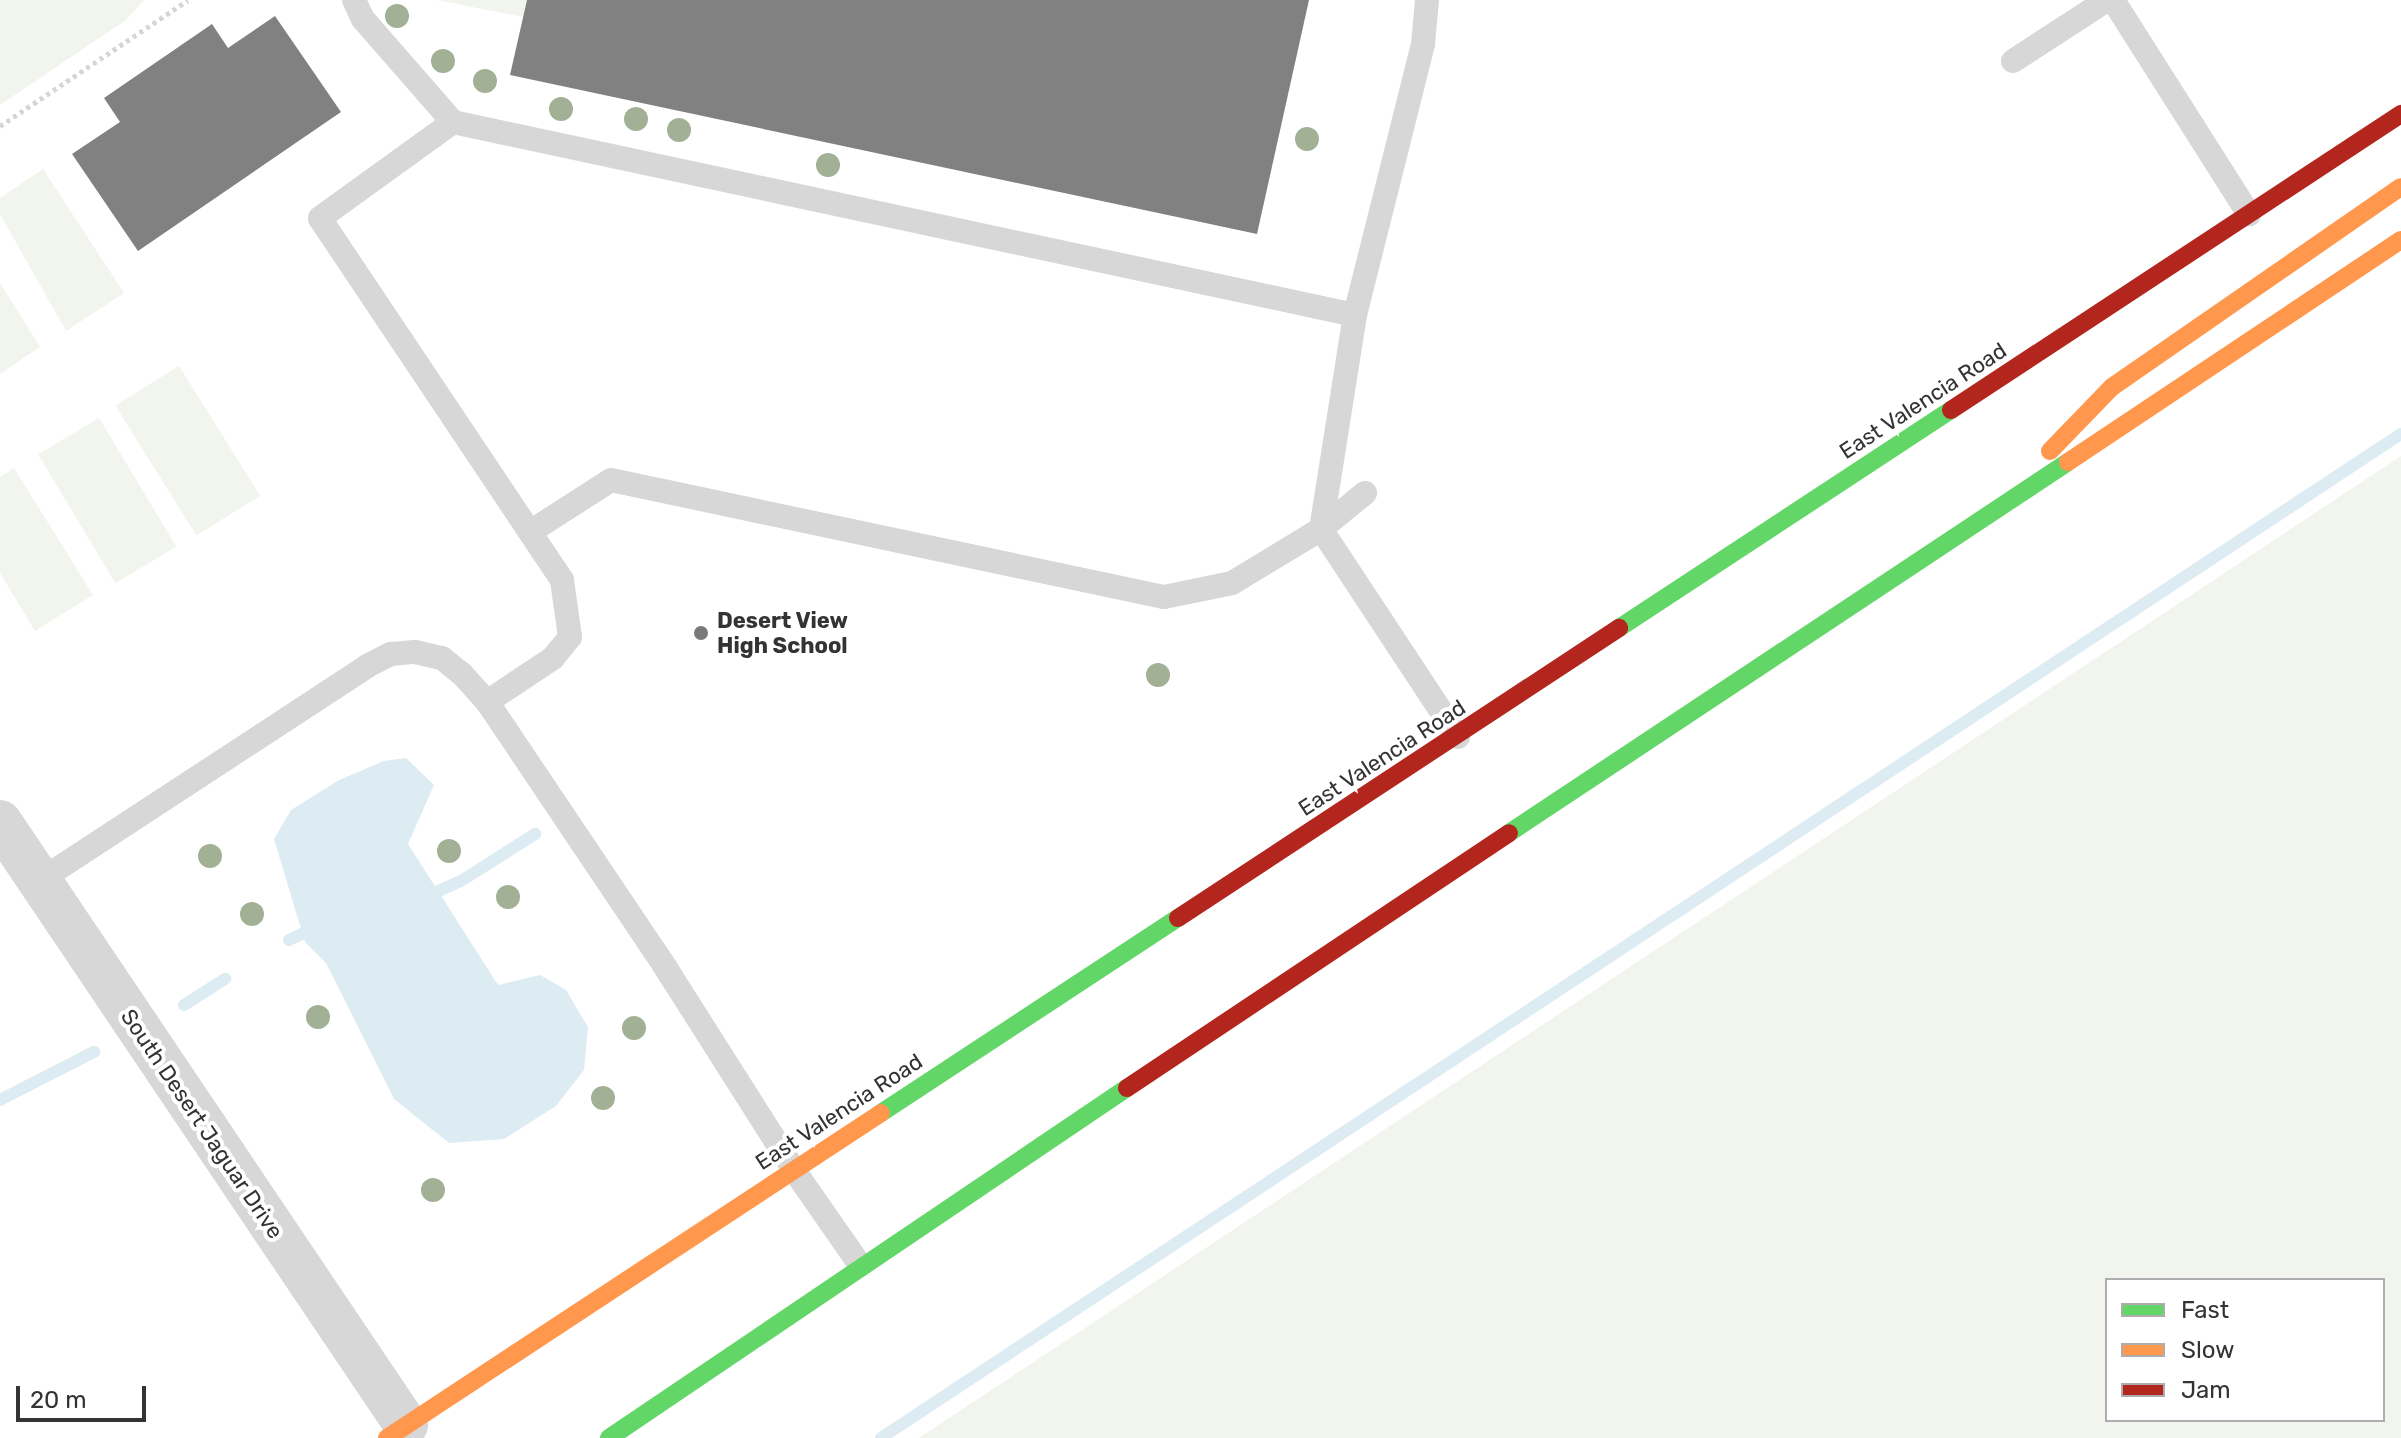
<!DOCTYPE html>
<style>
body{margin:0}
#map{position:relative;width:2401px;height:1438px;overflow:hidden;background:#fff;font-family:Rubik,sans-serif}
div>[style]{position:absolute}
.green>*{inset:0;background:#f1f5ed;transform-origin:0 0}
.water>*{inset:0;background:#ddebf3}
.stream>*{height:12px;margin:-6px;padding:0 6px;transform-origin:6px;border-radius:6px;background:#ddebf3}
.building>*{inset:0;background:#818181}
.path>*{height:5px;margin-top:-2.5px;transform-origin:0;background:repeating-linear-gradient(90deg,#d6d6d6 0 4px,transparent 0 8px)}
.lane>*{height:24px;margin:-12px;padding:0 12px;transform-origin:12px;border-radius:12px;background:#d7d7d7}
.street>*{height:44px;margin:-22px;padding:0 22px;transform-origin:22px;border-radius:22px;background:#d7d7d7}
.fast>*{height:18px;margin:-9px;padding:0 9px;transform-origin:9px;border-radius:9px;background:#63d668}
.slow>*{height:18px;margin:-9px;padding:0 9px;transform-origin:9px;border-radius:9px;background:#ff974d}
.jam>*{height:18px;margin:-9px;padding:0 9px;transform-origin:9px;border-radius:9px;background:#b3261e}
.trees>*{width:24px;height:24px;margin:-12px;border-radius:50%;background:#a2b095}
.dots>*{width:22px;height:22px;translate:-50% -50%;box-sizing:border-box;border:4px solid #fff;border-radius:50%}
span{translate:-50% -50%;white-space:nowrap;text-align:center;line-height:1.15;-webkit-text-stroke:8px #fff;paint-order:stroke}
.street-label{font-size:22px;color:#333}
.poi-label{font-size:22px;color:#333;font-weight:700}
.left{translate:0 -50%;text-align:left}
.legend{position:absolute;left:2105px;top:1278px;width:280px;height:144px;box-sizing:border-box;background:#fff;border:2px solid #adadad;margin:0;padding:10px 14px;list-style:none;font-size:24px;color:#333}
.legend li{display:flex;align-items:center;gap:16px;height:40px}
.legend b{width:40px;border:2px solid #adadad}
.scale{position:absolute;left:16px;top:1386px;width:130px;height:36px;box-sizing:border-box;border:4px solid #333;border-top:0;padding-left:10px;font-size:24px;line-height:28px;white-space:nowrap;color:#333;-webkit-text-stroke:6px #fff;paint-order:stroke}
</style>
<div id="map">
<div class="green">
<div style="clip-path:polygon(0 0,144px 0,126px 20px,0 105px)"></div>
<div style="clip-path:polygon(437px 0,527px 0,523px 17px)"></div>
<div style="clip-path:polygon(43px 169px,124px 293px,66px 331px,0 214px,0 198px)"></div>
<div style="clip-path:polygon(0 283px,40px 347px,0 374px)"></div>
<div style="left:179px;top:366px;width:153px;height:75px;rotate:58deg"></div>
<div style="left:99px;top:418px;width:150px;height:71px;rotate:59deg"></div>
<div style="clip-path:polygon(evenodd,2401px 456px,2401px 1438px,919px 1438px,2401px 456px,2107px 1280px,2383px 1280px,2383px 1420px,2107px 1420px,2107px 1280px)"></div>
<div style="clip-path:polygon(14px 468px,93px 595px,35px 631px,0 573px,0 477px)"></div>
</div>
<div class="water">
<div style="clip-path:polygon(406px 758px,434px 785px,408px 844px,498px 985px,540px 975px,566px 990px,588px 1027px,584px 1070px,556px 1106px,504px 1139px,449px 1143px,394px 1099px,326px 963px,305px 942px,274px 839px,291px 810px,339px 780px,384px 761px)"></div>
</div>
<div class="stream">
<div style="left:427px;top:896px;width:37px;rotate:-24deg"></div>
<div style="left:461px;top:881px;width:88px;rotate:-32.4deg"></div>
<div style="left:289px;top:940px;width:31px;rotate:-25deg"></div>
<div style="left:184px;top:1005px;width:49px;rotate:-32.4deg"></div>
<div style="left:0;top:1100px;width:106px;rotate:-27.1deg"></div>
<div style="left:881px;top:1438px;width:1822px;rotate:-33.45deg"></div>
</div>
<div class="building">
<div style="clip-path:polygon(527px 0,1309px 0,1257px 234px,510px 75px)"></div>
<div style="clip-path:polygon(275px 16px,341px 112px,138px 251px,72px 154px,120px 122px,104px 98px,212px 24px,228px 48px)"></div>
</div>
<div class="path">
<div style="left:0;top:126px;width:226px;rotate:-33.8deg"></div>
</div>
<div class="lane">
<div style="left:354px;top:0;width:21px;rotate:65deg"></div>
<div style="left:363px;top:19px;width:137px;rotate:48.9deg"></div>
<div style="left:2113px;top:0;width:254px;rotate:57.6deg"></div>
<div style="left:2013px;top:61px;width:112px;rotate:-33deg"></div>
<div style="left:1355px;top:315px;width:279px;rotate:-75.9deg"></div>
<div style="left:1423px;top:44px;width:44px;rotate:-84.8deg"></div>
<div style="left:530px;top:532px;width:96px;rotate:-32.7deg"></div>
<div style="left:611px;top:480px;width:565px;rotate:11.95deg"></div>
<div style="left:1164px;top:597px;width:69px;rotate:-11.6deg"></div>
<div style="left:1232px;top:583px;width:104px;rotate:-31.2deg"></div>
<div style="left:1321px;top:529px;width:57px;rotate:-39.3deg"></div>
<div style="left:39px;top:881px;width:392px;rotate:-33.2deg"></div>
<div style="left:367px;top:666px;width:27px;rotate:-27deg"></div>
<div style="left:391px;top:654px;width:24px;rotate:-5deg"></div>
<div style="left:415px;top:652px;width:28px;rotate:13deg"></div>
<div style="left:442px;top:658px;width:26px;rotate:39deg"></div>
<div style="left:462px;top:674px;width:38px;rotate:48deg"></div>
<div style="left:860px;top:1265px;width:116px;rotate:-124.8deg"></div>
<div style="left:794px;top:1170px;width:239px;rotate:-122.4deg"></div>
<div style="left:666px;top:968px;width:321px;rotate:-123.9deg"></div>
<div style="left:487px;top:702px;width:79px;rotate:-33.7deg"></div>
<div style="left:553px;top:658px;width:27px;rotate:-51deg"></div>
<div style="left:570px;top:637px;width:58px;rotate:-98deg"></div>
<div style="left:562px;top:580px;width:435px;rotate:-123.8deg"></div>
<div style="left:320px;top:218px;width:164px;rotate:-35.8deg"></div>
<div style="left:453px;top:122px;width:922px;rotate:12.08deg"></div>
<div style="left:1355px;top:315px;width:217px;rotate:99deg"></div>
<div style="left:1321px;top:529px;width:249px;rotate:56.6deg"></div>
</div>
<div class="street">
<div style="left:0;top:822px;width:727px;rotate:56.05deg"></div>
</div>
<div class="fast">
<div style="left:1619px;top:628px;width:397px;rotate:-33.3deg"></div>
<div style="left:1509px;top:833px;width:671px;rotate:-33.57deg"></div>
<div style="left:881px;top:1113px;width:355px;rotate:-33.3deg"></div>
<div style="left:609px;top:1438px;width:625px;rotate:-34.05deg"></div>
</div>
<div class="slow">
<div style="left:2050px;top:451px;width:89px;rotate:-45.9deg"></div>
<div style="left:2112px;top:387px;width:351px;rotate:-34.7deg"></div>
<div style="left:2068px;top:462px;width:400px;rotate:-33.7deg"></div>
<div style="left:387px;top:1438px;width:591px;rotate:-33.34deg"></div>
</div>
<div class="jam">
<div style="left:1951px;top:410px;width:539px;rotate:-33.34deg"></div>
<div style="left:1178px;top:918px;width:528px;rotate:-33.33deg"></div>
<div style="left:1127px;top:1088px;width:459px;rotate:-33.7deg"></div>
</div>
<div class="trees">
<div style="left:397px;top:16px"></div>
<div style="left:443px;top:61px"></div>
<div style="left:485px;top:81px"></div>
<div style="left:561px;top:109px"></div>
<div style="left:636px;top:119px"></div>
<div style="left:679px;top:130px"></div>
<div style="left:1307px;top:139px"></div>
<div style="left:828px;top:165px"></div>
<div style="left:1158px;top:675px"></div>
<div style="left:449px;top:851px"></div>
<div style="left:210px;top:856px"></div>
<div style="left:508px;top:897px"></div>
<div style="left:252px;top:914px"></div>
<div style="left:318px;top:1017px"></div>
<div style="left:634px;top:1028px"></div>
<div style="left:603px;top:1098px"></div>
<div style="left:433px;top:1190px"></div>
</div>
<div class="dots">
<div style="left:701px;top:633px;background:#7a7a7a"></div>
</div>
<div class="street-label">
<span style="left:1923px;top:401px;rotate:-33deg">East Valencia Road</span>
<span style="left:1382px;top:758px;rotate:-33deg">East Valencia Road</span>
<span style="left:839px;top:1112px;rotate:-33deg">East Valencia Road</span>
<span style="left:202px;top:1124px;rotate:56deg">South Desert Jaguar Drive</span>
</div>
<div class="poi-label">
<span class="left" style="left:717px;top:633px">Desert View<br>High School</span>
</div>
<ul class="legend">
<li><b style="height:10px;background:#63d668"></b>Fast</li>
<li><b style="height:10px;background:#ff974d"></b>Slow</li>
<li><b style="height:10px;background:#b3261e"></b>Jam</li>
</ul>
<div class="scale">20 m</div>
</div>
